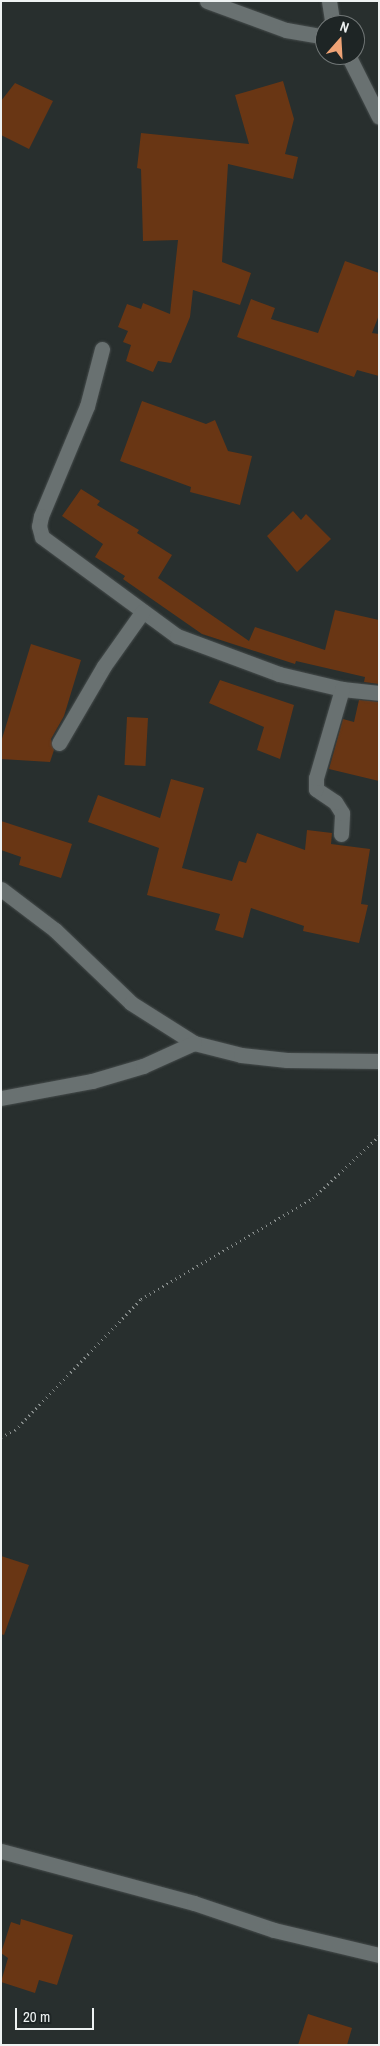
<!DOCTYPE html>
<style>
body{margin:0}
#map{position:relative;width:380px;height:2046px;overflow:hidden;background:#282f2e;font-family:"Archivo Narrow",sans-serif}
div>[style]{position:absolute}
.building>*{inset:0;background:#693614;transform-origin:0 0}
.path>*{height:3px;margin-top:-1.5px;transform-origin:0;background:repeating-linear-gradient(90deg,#868c8b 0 1px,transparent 0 5px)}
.roads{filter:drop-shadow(0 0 1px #464c4c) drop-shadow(0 0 1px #464c4c)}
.street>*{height:15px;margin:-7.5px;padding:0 7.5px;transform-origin:7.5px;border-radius:7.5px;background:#697171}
span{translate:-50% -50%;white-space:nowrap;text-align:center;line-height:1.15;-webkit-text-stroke:5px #1e2525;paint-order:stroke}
.frame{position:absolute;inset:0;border:2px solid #eef2f2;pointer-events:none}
.north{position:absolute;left:315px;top:15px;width:50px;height:50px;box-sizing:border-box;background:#1e2525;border:1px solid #717777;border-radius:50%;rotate:19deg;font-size:14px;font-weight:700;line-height:20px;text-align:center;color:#eef2f2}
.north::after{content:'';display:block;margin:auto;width:18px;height:22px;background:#efa376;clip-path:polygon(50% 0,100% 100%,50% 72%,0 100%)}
.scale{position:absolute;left:15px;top:2008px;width:79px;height:22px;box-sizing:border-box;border:2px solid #eef2f2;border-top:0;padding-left:6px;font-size:15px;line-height:18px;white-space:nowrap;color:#eef2f2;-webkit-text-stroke:4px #1e2525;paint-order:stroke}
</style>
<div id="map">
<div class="building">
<div style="clip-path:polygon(283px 81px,294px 119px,285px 154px,298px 157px,293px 179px,228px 164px,222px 262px,251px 273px,240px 305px,193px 290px,190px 317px,171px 363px,158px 361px,153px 372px,126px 361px,131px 345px,123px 342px,128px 331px,118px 327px,127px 304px,141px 309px,143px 303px,170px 314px,178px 240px,143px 241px,141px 169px,137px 168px,141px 133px,249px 144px,235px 95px)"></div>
<div style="clip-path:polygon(15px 83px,53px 101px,29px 149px,1px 135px,1px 101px)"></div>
<div style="clip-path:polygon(345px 261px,379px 273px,379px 315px,372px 333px,379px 334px,379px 376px,357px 370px,354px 377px,237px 337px,251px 299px,275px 308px,271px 319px,318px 333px)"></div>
<div style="clip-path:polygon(142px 401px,206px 424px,215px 420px,228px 451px,252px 456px,240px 505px,190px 492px,191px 487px,120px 461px)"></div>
<div style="clip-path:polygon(81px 489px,100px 501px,97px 505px,139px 530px,137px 533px,172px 555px,158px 578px,249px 641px,255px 627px,325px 650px,335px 610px,379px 620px,379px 684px,364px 682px,365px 677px,296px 661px,295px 664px,202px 634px,123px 579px,125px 576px,95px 557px,103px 544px,62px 516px)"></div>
<div style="clip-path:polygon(293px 511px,301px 520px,306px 514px,331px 539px,297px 572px,267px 536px)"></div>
<div style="clip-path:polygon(31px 644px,81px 660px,64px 716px,51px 739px,54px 750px,50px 762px,1px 759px,1px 742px)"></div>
<div style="clip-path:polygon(220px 680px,294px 705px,280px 759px,257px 750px,264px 727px,209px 703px)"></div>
<div style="clip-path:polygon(359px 700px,379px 702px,379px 781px,329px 769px,343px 719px,354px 722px)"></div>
<div style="left:127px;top:717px;width:21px;height:48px;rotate:3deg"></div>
<div style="clip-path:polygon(171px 779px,204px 788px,182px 868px,232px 881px,239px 861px,246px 863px,257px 833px,305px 850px,307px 830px,332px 833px,331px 844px,370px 849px,361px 904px,368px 905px,359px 943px,303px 931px,304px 926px,251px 908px,243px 938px,215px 930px,220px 914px,147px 895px,159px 848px,88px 822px,98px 795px,160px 818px)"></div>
<div style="clip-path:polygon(1px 821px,72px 844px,61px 878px,19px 865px,21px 857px,1px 850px)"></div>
<div style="clip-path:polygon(1px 1556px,29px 1565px,4px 1635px,1px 1634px)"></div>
<div style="clip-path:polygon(21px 1919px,73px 1935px,57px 1985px,39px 1980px,35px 1993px,1px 1982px,8px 1958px,1px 1953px,11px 1922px,20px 1925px)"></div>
<div style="clip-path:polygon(308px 2014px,352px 2028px,347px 2045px,298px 2045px)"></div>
</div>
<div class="path">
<div style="left:1px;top:1437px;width:16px;rotate:-27deg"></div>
<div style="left:15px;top:1430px;width:182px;rotate:-46.1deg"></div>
<div style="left:141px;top:1299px;width:199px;rotate:-30.4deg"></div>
<div style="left:313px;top:1198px;width:91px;rotate:-43.2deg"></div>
</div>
<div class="roads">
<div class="street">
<div style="left:207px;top:1px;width:84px;rotate:20.2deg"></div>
<div style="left:286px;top:30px;width:40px;rotate:10deg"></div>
<div style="left:329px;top:1px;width:24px;rotate:81deg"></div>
<div style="left:348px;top:55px;width:69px;rotate:63.4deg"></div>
<div style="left:102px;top:349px;width:59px;rotate:104.7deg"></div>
<div style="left:87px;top:406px;width:119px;rotate:112.7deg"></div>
<div style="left:41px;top:516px;width:10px;rotate:101deg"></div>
<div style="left:39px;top:526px;width:11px;rotate:75deg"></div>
<div style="left:42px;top:537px;width:167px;rotate:36.3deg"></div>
<div style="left:177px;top:636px;width:109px;rotate:20.4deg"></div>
<div style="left:279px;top:674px;width:65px;rotate:13.4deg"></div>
<div style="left:342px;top:689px;width:37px;rotate:6deg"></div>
<div style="left:59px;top:743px;width:89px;rotate:-59.7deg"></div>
<div style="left:104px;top:666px;width:67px;rotate:-54.7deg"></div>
<div style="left:341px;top:834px;width:21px;rotate:-87deg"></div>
<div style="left:342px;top:813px;width:13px;rotate:-122deg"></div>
<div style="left:335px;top:802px;width:23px;rotate:-146deg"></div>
<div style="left:316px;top:789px;width:11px;rotate:-90deg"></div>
<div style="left:316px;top:778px;width:93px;rotate:-73.7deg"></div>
<div style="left:1px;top:889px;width:68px;rotate:37.2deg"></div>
<div style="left:55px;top:930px;width:105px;rotate:43.8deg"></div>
<div style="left:131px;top:1003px;width:75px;rotate:32.4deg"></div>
<div style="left:194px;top:1043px;width:49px;rotate:14.3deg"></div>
<div style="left:241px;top:1055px;width:46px;rotate:6.2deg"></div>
<div style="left:287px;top:1060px;width:92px;rotate:0.6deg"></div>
<div style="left:1px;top:1098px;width:93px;rotate:-10.6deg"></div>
<div style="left:92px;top:1081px;width:53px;rotate:-16.4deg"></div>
<div style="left:143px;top:1066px;width:56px;rotate:-24.3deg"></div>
<div style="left:1px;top:1851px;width:200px;rotate:15.1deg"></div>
<div style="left:194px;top:1903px;width:84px;rotate:18.6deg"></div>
<div style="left:274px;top:1930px;width:108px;rotate:13.4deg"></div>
</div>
</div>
<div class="frame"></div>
<div class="north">N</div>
<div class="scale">20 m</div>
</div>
